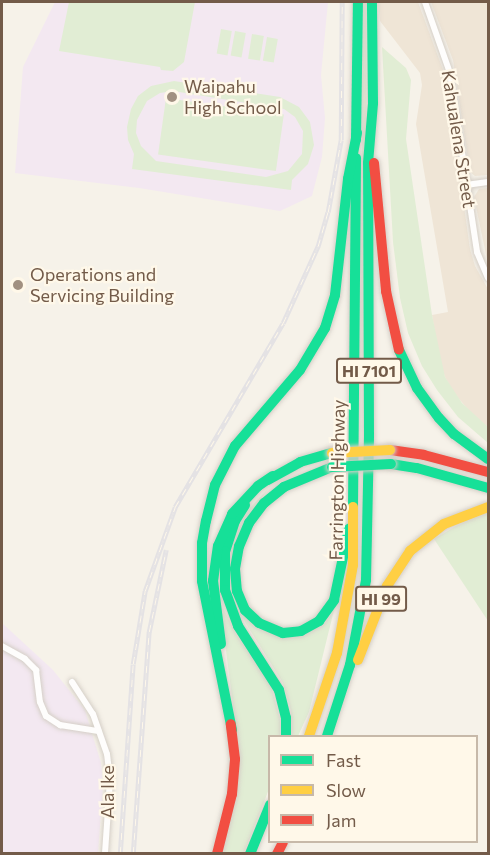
<!DOCTYPE html>
<style>
body{margin:0}
#map{position:relative;width:490px;height:855px;overflow:hidden;background:#f6f2e9;font-family:Commissioner,sans-serif}
div>[style]{position:absolute}
.residential>*{inset:0;background:#efe5d6}
.education>*{inset:0;background:#f3e8f1}
.green>*{inset:0;background:#e1edd4;transform-origin:0 0}
.roads{filter:drop-shadow(0 0 2px #d5cfc7) drop-shadow(0 0 2px #d5cfc7)}
.street>*{height:6px;margin:-3px;padding:0 3px;transform-origin:3px;border-radius:3px;background:#fefdfc}
.fast>*{height:10px;margin:-5px;padding:0 5px;transform-origin:5px;border-radius:5px;background:#16e098}
.slow>*{height:10px;margin:-5px;padding:0 5px;transform-origin:5px;border-radius:5px;background:#ffcf43}
.jam>*{height:10px;margin:-5px;padding:0 5px;transform-origin:5px;border-radius:5px;background:#f24e42}
.rail>*{height:4.5px;margin-top:-2.25px;transform-origin:0;background:repeating-linear-gradient(90deg,#fff8e9 0 7px,#e4e2e4 0 14px);box-sizing:border-box;border-block:2px solid #e4e2e4}
.bridges{filter:drop-shadow(0 0 2px #d5cdc5) drop-shadow(0 0 2px #d5cdc5)}
.fast-bridge>*{height:10px;margin:-5px;padding:0 5px;transform-origin:5px;border-radius:5px;background:#16e098}
.slow-bridge>*{height:10px;margin:-5px;padding:0 5px;transform-origin:5px;border-radius:5px;background:#ffcf43}
.dots>*{width:16px;height:16px;translate:-50% -50%;box-sizing:border-box;border:3px solid #fff8e9;border-radius:50%}
span{translate:-50% -50%;white-space:nowrap;text-align:center;line-height:1.15;-webkit-text-stroke:4.5px #fff8e9;paint-order:stroke}
.shield-label span{padding:2px 4px;background:#fff8e9;border:2px solid;border-radius:4px;-webkit-text-stroke-width:0}
.shield-label{font-size:16px;color:#735b49;font-weight:700}
.poi-label{font-size:18px;color:#735b49}
.left{translate:0 -50%;text-align:left}
.street-label{font-size:18px;color:#735b49}
.frame{position:absolute;inset:0;border:3px solid #735b49;pointer-events:none}
.legend{position:absolute;left:268px;top:735px;width:210px;height:108px;box-sizing:border-box;background:#fff8e9;border:2px solid #c7b9a9;margin:0;padding:8px 10px;list-style:none;font-size:18px;color:#735b49}
.legend li{display:flex;align-items:center;gap:12px;height:30px}
.legend b{width:30px;border:2px solid #c7b9a9}
</style>
<div id="map">
<div class="residential">
<div style="clip-path:polygon(378px 2px,418px 2px,446px 78px,470px 249px,475px 266px,488px 289px,488px 427px,471px 413px,454px 393px,445px 377px,439px 358px,432px 315px,448px 312px,416px 124px,422px 85px,420px 73px,380px 21px)"></div>
<div style="clip-path:polygon(431px 2px,488px 2px,488px 175px,475px 176px,470px 172px,453px 60px)"></div>
<div style="clip-path:polygon(488px 188px,488px 264px,474px 197px,479px 189px)"></div>
</div>
<div class="education">
<div style="clip-path:polygon(55px 2px,328px 2px,321px 75px,325px 118px,322px 157px,312px 196px,280px 211px,139px 188px,15px 173px,23px 67px)"></div>
<div style="clip-path:polygon(2px 623px,53px 670px,85px 710px,101px 763px,103px 786px,98px 853px,2px 853px)"></div>
</div>
<div class="green">
<div style="clip-path:polygon(69px 2px,195px 2px,184px 62px,173px 71px,161px 70px,160px 67px,59px 51px)"></div>
<div style="clip-path:polygon(361px 2px,366px 2px,367px 414px,364px 415px)"></div>
<div style="left:221px;top:29px;width:11px;height:25px;rotate:10deg"></div>
<div style="left:235px;top:31px;width:11px;height:25px;rotate:10deg"></div>
<div style="left:252px;top:34px;width:12px;height:25px;rotate:9deg"></div>
<div style="left:267px;top:37px;width:11px;height:24px;rotate:10deg"></div>
<div style="clip-path:polygon(382px 47px,406px 68px,411px 80px,406px 139px,432px 315px,445px 377px,462px 403px,488px 427px,488px 443px,458px 417px,437px 390px,422px 366px,408px 333px,400px 298px,393px 242px)"></div>
<div style="clip-path:polygon(evenodd,174px 81px,280px 97px,299px 107px,310px 122px,314px 145px,308px 164px,292px 180px,291px 190px,132px 169px,134px 154px,128px 140px,127px 127px,131px 109px,138px 96px,151px 86px,174px 81px,173px 91px,284px 109px,295px 117px,303px 131px,302px 154px,288px 171px,266px 177px,156px 161px,141px 146px,136px 133px,137px 120px,147px 101px,160px 93px,173px 91px)"></div>
<div style="left:166px;top:98px;width:119px;height:57px;rotate:8deg"></div>
<div style="clip-path:polygon(268px 489px,245px 520px,234px 589px,264px 629px,309px 632px,325px 623px,334px 610px,309px 712px,298px 736px,292px 736px,291px 711px,283px 683px,245px 622px,235px 600px,232px 584px,231px 554px,236px 535px,248px 510px)"></div>
<div style="clip-path:polygon(488px 512px,488px 621px,434px 539px,456px 526px)"></div>
<div style="clip-path:polygon(223px 608px,236px 634px,270px 683px,280px 719px,280px 736px,270px 736px,269px 789px,244px 853px,221px 853px,237px 737px,221px 611px)"></div>
</div>
<div class="roads">
<div class="street">
<div style="left:425px;top:2px;width:75px;rotate:70.6deg"></div>
<div style="left:450px;top:73px;width:181px;rotate:81.4deg"></div>
<div style="left:477px;top:252px;width:28px;rotate:67deg"></div>
<div style="left:466px;top:185px;width:22px;rotate:-8deg"></div>
<div style="left:2px;top:646px;width:26px;rotate:29deg"></div>
<div style="left:25px;top:659px;width:16px;rotate:45deg"></div>
<div style="left:36px;top:670px;width:32px;rotate:83deg"></div>
<div style="left:40px;top:702px;width:15px;rotate:67deg"></div>
<div style="left:46px;top:716px;width:17px;rotate:33deg"></div>
<div style="left:60px;top:725px;width:39px;rotate:9deg"></div>
<div style="left:72px;top:682px;width:38px;rotate:57deg"></div>
<div style="left:93px;top:714px;width:42px;rotate:70.7deg"></div>
<div style="left:107px;top:754px;width:26px;rotate:83deg"></div>
<div style="left:110px;top:780px;width:74px;rotate:93.9deg"></div>
</div>
<div class="fast">
<div style="left:356px;top:140px;width:138px;rotate:-89.2deg"></div>
<div style="left:399px;top:350px;width:42px;rotate:64.7deg"></div>
<div style="left:417px;top:388px;width:37px;rotate:54deg"></div>
<div style="left:439px;top:418px;width:22px;rotate:47deg"></div>
<div style="left:454px;top:434px;width:42px;rotate:36.3deg"></div>
<div style="left:391px;top:464px;width:26px;rotate:9deg"></div>
<div style="left:417px;top:468px;width:74px;rotate:15.7deg"></div>
<div style="left:332px;top:467px;width:52px;rotate:157.4deg"></div>
<div style="left:284px;top:487px;width:26px;rotate:141deg"></div>
<div style="left:264px;top:503px;width:25px;rotate:127deg"></div>
<div style="left:249px;top:523px;width:25px;rotate:113deg"></div>
<div style="left:239px;top:546px;width:23px;rotate:100deg"></div>
<div style="left:235px;top:569px;width:22px;rotate:85deg"></div>
<div style="left:237px;top:591px;width:21px;rotate:67deg"></div>
<div style="left:245px;top:610px;width:19px;rotate:43deg"></div>
<div style="left:259px;top:623px;width:26px;rotate:23deg"></div>
<div style="left:283px;top:633px;width:18px;rotate:-6deg"></div>
<div style="left:301px;top:631px;width:21px;rotate:-29deg"></div>
<div style="left:319px;top:621px;width:26px;rotate:-54deg"></div>
<div style="left:334px;top:600px;width:73px;rotate:-78.1deg"></div>
<div style="left:268px;top:480px;width:37px;rotate:-29deg"></div>
<div style="left:300px;top:462px;width:33px;rotate:-16deg"></div>
<div style="left:245px;top:505px;width:19px;rotate:122deg"></div>
<div style="left:235px;top:521px;width:32px;rotate:108deg"></div>
<div style="left:225px;top:551px;width:39px;rotate:90deg"></div>
<div style="left:225px;top:590px;width:38px;rotate:70deg"></div>
<div style="left:238px;top:626px;width:76px;rotate:57.4deg"></div>
<div style="left:279px;top:690px;width:29px;rotate:76deg"></div>
<div style="left:286px;top:718px;width:18px;rotate:90deg"></div>
<div style="left:353px;top:507px;width:349px;rotate:-89.5deg"></div>
<div style="left:221px;top:644px;width:64px;rotate:-97.2deg"></div>
<div style="left:213px;top:581px;width:35px;rotate:-82deg"></div>
<div style="left:218px;top:546px;width:35px;rotate:-66deg"></div>
<div style="left:232px;top:514px;width:38px;rotate:-47deg"></div>
<div style="left:258px;top:486px;width:18px;rotate:-34deg"></div>
<div style="left:232px;top:730px;width:152px;rotate:-101.4deg"></div>
<div style="left:202px;top:581px;width:38px;rotate:-90deg"></div>
<div style="left:202px;top:543px;width:22px;rotate:-80deg"></div>
<div style="left:206px;top:521px;width:37px;rotate:-76deg"></div>
<div style="left:215px;top:485px;width:44px;rotate:-62.9deg"></div>
<div style="left:235px;top:446px;width:100px;rotate:-49.5deg"></div>
<div style="left:300px;top:370px;width:49px;rotate:-59.2deg"></div>
<div style="left:325px;top:328px;width:34px;rotate:-73deg"></div>
<div style="left:335px;top:295px;width:117px;rotate:-83.6deg"></div>
<div style="left:348px;top:179px;width:47px;rotate:-78.9deg"></div>
<div style="left:327px;top:736px;width:75px;rotate:-72.1deg"></div>
<div style="left:350px;top:665px;width:86px;rotate:-79.3deg"></div>
<div style="left:366px;top:580px;width:145px;rotate:-88.8deg"></div>
<div style="left:369px;top:435px;width:272px;rotate:-90.2deg"></div>
<div style="left:368px;top:163px;width:60px;rotate:-85.2deg"></div>
<div style="left:373px;top:103px;width:101px;rotate:-90.6deg"></div>
<div style="left:250px;top:854px;width:53px;rotate:-67.8deg"></div>
</div>
<div class="slow">
<div style="left:358px;top:660px;width:79px;rotate:-68.6deg"></div>
<div style="left:387px;top:586px;width:42px;rotate:-56.7deg"></div>
<div style="left:410px;top:551px;width:43px;rotate:-38.5deg"></div>
<div style="left:444px;top:524px;width:47px;rotate:-21.1deg"></div>
<div style="left:309px;top:736px;width:88px;rotate:-71.4deg"></div>
<div style="left:337px;top:653px;width:89px;rotate:-79.7deg"></div>
<div style="left:353px;top:565px;width:58px;rotate:-90deg"></div>
</div>
<div class="jam">
<div style="left:374px;top:163px;width:129px;rotate:84.6deg"></div>
<div style="left:386px;top:291px;width:60px;rotate:77.6deg"></div>
<div style="left:390px;top:450px;width:34px;rotate:8deg"></div>
<div style="left:424px;top:455px;width:66px;rotate:14.9deg"></div>
<div style="left:217px;top:854px;width:62px;rotate:-76deg"></div>
<div style="left:232px;top:794px;width:35px;rotate:-85deg"></div>
<div style="left:235px;top:759px;width:35px;rotate:-97deg"></div>
<div style="left:277px;top:854px;width:13px;rotate:-63deg"></div>
</div>
</div>
<div class="rail">
<div style="left:120px;top:854px;width:190px;rotate:-86.1deg"></div>
<div style="left:133px;top:664px;width:74px;rotate:-80.7deg"></div>
<div style="left:145px;top:591px;width:89px;rotate:-70.3deg"></div>
<div style="left:175px;top:507px;width:213px;rotate:-59.6deg"></div>
<div style="left:283px;top:323px;width:85px;rotate:-65.6deg"></div>
<div style="left:318px;top:246px;width:35px;rotate:-74deg"></div>
<div style="left:328px;top:212px;width:73px;rotate:-79.8deg"></div>
<div style="left:341px;top:140px;width:138px;rotate:-89.6deg"></div>
<div style="left:133px;top:854px;width:223px;rotate:-85.9deg"></div>
<div style="left:149px;top:632px;width:84px;rotate:-78.3deg"></div>
</div>
<div class="bridges">
<div class="fast-bridge">
<div style="left:332px;top:467px;width:59px;rotate:-2.9deg"></div>
</div>
<div class="slow-bridge">
<div style="left:332px;top:453px;width:58px;rotate:-3deg"></div>
</div>
</div>
<div class="dots">
<div style="left:172px;top:97px;background:#a19081"></div>
<div style="left:18px;top:285px;background:#a19081"></div>
</div>
<div class="shield-label">
<span style="left:369px;top:371px">HI 7101</span>
<span style="left:381px;top:599px">HI 99</span>
</div>
<div class="poi-label">
<span class="left" style="left:184px;top:97px">Waipahu<br>High School</span>
<span class="left" style="left:30px;top:285px">Operations and<br>Servicing Building</span>
</div>
<div class="street-label">
<span style="left:459px;top:139px;rotate:81deg">Kahualena Street</span>
<span style="left:337px;top:480px;rotate:-89deg">Farrington Highway</span>
<span style="left:107px;top:792px;rotate:-90deg">Ala Ike</span>
</div>
<div class="frame"></div>
<ul class="legend">
<li><b style="height:8px;background:#16e098"></b>Fast</li>
<li><b style="height:8px;background:#ffcf43"></b>Slow</li>
<li><b style="height:8px;background:#f24e42"></b>Jam</li>
</ul>
</div>
